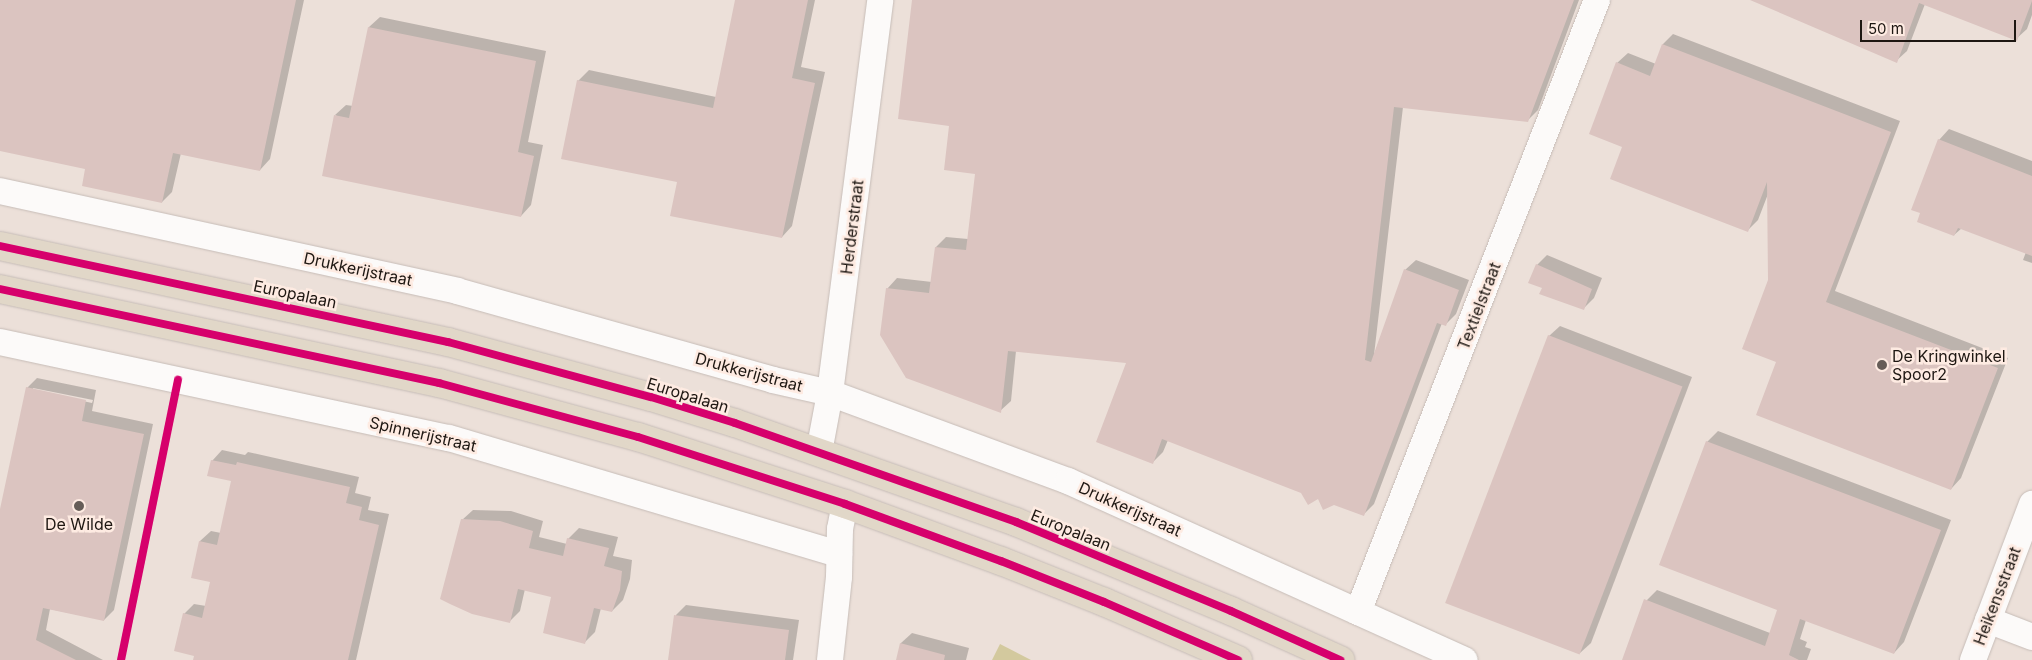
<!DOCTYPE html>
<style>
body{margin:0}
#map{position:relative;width:2032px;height:660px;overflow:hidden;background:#ece0d9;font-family:Inter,sans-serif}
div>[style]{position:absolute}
.green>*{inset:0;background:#d3c99e}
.shadow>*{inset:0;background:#0003}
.building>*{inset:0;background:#dbc4c0;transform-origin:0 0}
.roads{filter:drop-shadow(0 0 1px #c6bcb7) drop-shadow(0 0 1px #c6bcb7)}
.minor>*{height:26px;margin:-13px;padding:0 13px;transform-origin:13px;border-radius:13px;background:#fcfaf9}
.highway>*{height:28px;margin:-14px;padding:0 14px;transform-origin:14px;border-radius:14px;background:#e1d7c8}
.cycleway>*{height:8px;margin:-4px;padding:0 4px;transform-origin:4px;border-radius:4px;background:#d6006c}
.dots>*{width:14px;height:14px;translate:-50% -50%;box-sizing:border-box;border:2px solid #feebe2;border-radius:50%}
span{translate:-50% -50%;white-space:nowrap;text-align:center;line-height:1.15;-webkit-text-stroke:5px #feebe2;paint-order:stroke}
.street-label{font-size:16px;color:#1e1712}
.poi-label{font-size:16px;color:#1e1712}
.left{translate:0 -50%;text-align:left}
.scale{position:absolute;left:1860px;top:20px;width:156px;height:22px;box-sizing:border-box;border:2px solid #1e1712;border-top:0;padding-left:6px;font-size:15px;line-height:18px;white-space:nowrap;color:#1e1712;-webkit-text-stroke:4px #feebe2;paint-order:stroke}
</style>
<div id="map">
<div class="green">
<div style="clip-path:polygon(1000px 644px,1031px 660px,992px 660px)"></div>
</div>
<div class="shadow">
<div style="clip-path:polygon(0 0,304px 0,270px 159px,260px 170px,181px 153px,172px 192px,162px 202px,87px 168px,0 150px)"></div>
<div style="clip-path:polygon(736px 0,815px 0,801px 67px,825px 72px,792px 226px,782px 237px,679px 181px,578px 81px,589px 70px,716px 97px)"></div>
<div style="clip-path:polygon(913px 0,1579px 0,1538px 110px,1527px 121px,1403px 107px,1374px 355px,1405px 270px,1416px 260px,1469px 280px,1456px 314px,1445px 325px,1442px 323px,1374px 504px,1363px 515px,1168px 440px,1163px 452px,1153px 462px,1127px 362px,1016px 351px,1011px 401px,1000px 411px,887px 289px,897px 278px,932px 282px,936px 247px,946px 237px,968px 239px,976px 173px,950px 125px)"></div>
<div style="clip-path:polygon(1753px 0,2032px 0,2032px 15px,2027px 29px,2016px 39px,1925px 4px,1907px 51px,1896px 61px)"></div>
<div style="clip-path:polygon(380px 17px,546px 51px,528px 142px,543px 145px,531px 205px,521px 216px,335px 115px,346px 105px,353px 106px,369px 27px)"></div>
<div style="clip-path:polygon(1673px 34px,1900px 121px,1835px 291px,2008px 358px,1961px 478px,1951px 489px,1778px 361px,1769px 280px,1768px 194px,1758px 220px,1748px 230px,1624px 146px,1617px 63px,1628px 53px,1656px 64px,1663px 44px)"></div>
<div style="clip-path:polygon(1949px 129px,2032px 161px,2032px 263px,2023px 260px,2026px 252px,1962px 228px,1954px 235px,1939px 140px)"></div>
<div style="clip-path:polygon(1547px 255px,1602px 278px,1594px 298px,1584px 308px,1543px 288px,1537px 265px)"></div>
<div style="clip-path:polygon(1560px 326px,1692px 377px,1591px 643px,1580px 653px,1549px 336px)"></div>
<div style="clip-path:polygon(evenodd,37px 378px,96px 390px,92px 411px,153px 424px,114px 610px,104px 620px,50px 609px,46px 630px,103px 660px,0 660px,0 515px,27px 388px,37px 378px,33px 388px,93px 400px,92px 403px,33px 390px,33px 388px)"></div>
<div style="clip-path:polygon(1718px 431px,1951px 520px,1904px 642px,1894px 653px,1806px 620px,1800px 639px,1807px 642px,1805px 647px,1811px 649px,1807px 660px,1624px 660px,1646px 601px,1657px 590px,1770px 633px,1779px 610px,1707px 442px)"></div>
<div style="clip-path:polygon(222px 450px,245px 455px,248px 452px,359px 477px,355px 493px,371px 497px,368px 510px,389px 514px,356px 660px,194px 660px,195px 655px,184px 614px,194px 604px,206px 606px,212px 581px,192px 577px,200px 541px,211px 531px,221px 533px,233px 480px,212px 461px)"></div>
<div style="clip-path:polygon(473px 510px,511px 511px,543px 521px,539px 537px,567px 544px,568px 539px,579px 528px,618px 537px,613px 556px,632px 560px,630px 579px,623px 600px,612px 611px,601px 608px,595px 632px,585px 642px,552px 596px,525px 589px,520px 611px,510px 621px,462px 520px)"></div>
<div style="clip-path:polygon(686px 605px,799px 620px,793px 660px,669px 660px,676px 615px)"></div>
<div style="clip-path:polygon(912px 633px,969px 648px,966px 660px,897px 660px,901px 643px)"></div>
</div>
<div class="building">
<div style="clip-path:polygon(0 0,296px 0,260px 171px,173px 153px,162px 203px,82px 186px,85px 169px,0 151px)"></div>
<div style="clip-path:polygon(735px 0,808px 0,792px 78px,815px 83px,782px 238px,670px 216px,677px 182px,561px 159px,577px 80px,713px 108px)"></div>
<div style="clip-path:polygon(912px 0,1574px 0,1528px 122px,1394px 107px,1365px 360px,1371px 362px,1404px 269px,1459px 290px,1446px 326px,1437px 323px,1364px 516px,1334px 505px,1323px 510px,1318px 499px,1308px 505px,1301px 493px,1162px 439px,1153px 464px,1096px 442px,1126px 363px,1008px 351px,1001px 413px,906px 378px,880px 335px,886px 288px,929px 293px,935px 247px,966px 250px,975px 174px,944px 170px,949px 126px,898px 119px)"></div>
<div style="clip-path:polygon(1750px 0,2032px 0,2032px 1px,2017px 41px,1919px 3px,1897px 63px)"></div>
<div style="clip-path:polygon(368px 27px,536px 61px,518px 152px,534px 156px,521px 217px,322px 176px,334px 115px,349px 118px)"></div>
<div style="clip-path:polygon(1662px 44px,1891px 132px,1826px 302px,1998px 368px,1951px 490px,1756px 415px,1776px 362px,1742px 349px,1768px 280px,1767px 182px,1748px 232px,1610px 179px,1622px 147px,1589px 134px,1616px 62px,1650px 76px)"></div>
<div style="clip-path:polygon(1938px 139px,2032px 176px,2032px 256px,1958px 228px,1954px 236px,1917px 222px,1920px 213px,1911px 210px)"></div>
<div style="clip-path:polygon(1536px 264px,1592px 289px,1584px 310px,1539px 294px,1542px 288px,1528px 283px)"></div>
<div style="left:1548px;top:335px;width:144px;height:287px;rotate:21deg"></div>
<div style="clip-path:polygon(26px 387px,86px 400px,82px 421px,144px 434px,104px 621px,43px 608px,36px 640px,76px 660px,0 660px,0 509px)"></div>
<div style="clip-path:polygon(1706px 441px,1941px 530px,1894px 654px,1800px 619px,1789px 655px,1799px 660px,1622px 660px,1644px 599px,1765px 646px,1777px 610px,1659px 565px)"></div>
<div style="clip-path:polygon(211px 460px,236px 465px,237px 462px,350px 487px,346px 503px,362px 507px,359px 520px,379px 525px,348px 660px,193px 660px,194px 656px,174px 651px,183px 613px,202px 618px,210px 582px,191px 578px,199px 541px,217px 545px,231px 481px,207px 476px)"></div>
<div style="clip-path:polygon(461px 519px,500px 521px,533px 531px,529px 548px,563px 556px,567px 538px,609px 548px,604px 566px,622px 571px,620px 590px,612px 612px,594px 608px,585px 644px,543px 633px,551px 597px,518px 589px,510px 623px,472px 614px,450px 604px,440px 599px)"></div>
<div style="clip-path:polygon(674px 615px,789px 630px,785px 660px,668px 660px)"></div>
<div style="clip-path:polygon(900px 643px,945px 655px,944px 660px,896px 660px)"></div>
</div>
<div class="roads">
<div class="minor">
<div style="left:0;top:191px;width:468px;rotate:12.3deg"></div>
<div style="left:457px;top:291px;width:328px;rotate:15.7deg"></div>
<div style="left:773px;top:380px;width:58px;rotate:12.8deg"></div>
<div style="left:830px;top:393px;width:254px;rotate:20.3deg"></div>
<div style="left:1068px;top:481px;width:435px;rotate:24.3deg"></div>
<div style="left:0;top:342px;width:459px;rotate:12.1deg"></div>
<div style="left:449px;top:438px;width:407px;rotate:16.6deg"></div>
<div style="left:819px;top:452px;width:60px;rotate:-79.4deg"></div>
<div style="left:830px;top:393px;width:396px;rotate:-82.7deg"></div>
<div style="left:1358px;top:612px;width:657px;rotate:-68.67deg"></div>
<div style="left:1988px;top:620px;width:47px;rotate:21.1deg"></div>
<div style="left:830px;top:660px;width:83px;rotate:-83.8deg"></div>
<div style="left:839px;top:577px;width:48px;rotate:-88.8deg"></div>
<div style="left:840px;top:529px;width:25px;rotate:-79deg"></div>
<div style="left:1973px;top:660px;width:167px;rotate:-69.3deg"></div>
</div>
<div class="highway">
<div style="left:0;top:246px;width:458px;rotate:12.1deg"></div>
<div style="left:448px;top:342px;width:210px;rotate:15.2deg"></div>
<div style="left:651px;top:397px;width:88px;rotate:17.2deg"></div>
<div style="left:735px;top:423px;width:298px;rotate:19.4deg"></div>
<div style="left:1016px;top:522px;width:233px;rotate:22.5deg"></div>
<div style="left:1231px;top:611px;width:120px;rotate:24.2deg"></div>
<div style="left:0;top:289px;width:449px;rotate:12.1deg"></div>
<div style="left:439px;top:383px;width:206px;rotate:15.2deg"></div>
<div style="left:638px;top:437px;width:218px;rotate:17.9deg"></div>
<div style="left:845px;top:504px;width:166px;rotate:20.1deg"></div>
<div style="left:1001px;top:561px;width:111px;rotate:21.7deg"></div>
<div style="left:1104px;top:602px;width:146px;rotate:23.4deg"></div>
</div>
</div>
<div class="cycleway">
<div style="left:0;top:246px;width:458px;rotate:12.1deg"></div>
<div style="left:448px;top:342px;width:210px;rotate:15.2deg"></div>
<div style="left:651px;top:397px;width:88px;rotate:17.2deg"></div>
<div style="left:735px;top:423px;width:298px;rotate:19.4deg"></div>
<div style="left:1016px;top:522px;width:233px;rotate:22.5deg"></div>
<div style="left:1231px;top:611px;width:120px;rotate:24.2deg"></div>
<div style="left:0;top:289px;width:449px;rotate:12.1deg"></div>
<div style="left:439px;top:383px;width:206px;rotate:15.2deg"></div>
<div style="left:638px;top:437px;width:218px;rotate:17.9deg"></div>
<div style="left:845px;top:504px;width:166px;rotate:20.1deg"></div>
<div style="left:1001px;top:561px;width:111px;rotate:21.7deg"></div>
<div style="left:1104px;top:602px;width:146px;rotate:23.4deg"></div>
<div style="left:121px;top:660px;width:286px;rotate:-78.5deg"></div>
</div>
<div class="dots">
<div style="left:1882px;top:365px;background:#665d58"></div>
<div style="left:79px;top:506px;background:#665d58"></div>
</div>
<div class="street-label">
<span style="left:852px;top:227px;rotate:-83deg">Herderstraat</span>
<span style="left:358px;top:269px;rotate:12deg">Drukkerijstraat</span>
<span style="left:295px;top:294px;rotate:12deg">Europalaan</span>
<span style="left:1479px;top:306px;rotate:-69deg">Textielstraat</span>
<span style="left:749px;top:372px;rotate:15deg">Drukkerijstraat</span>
<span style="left:688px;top:395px;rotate:17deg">Europalaan</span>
<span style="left:423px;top:434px;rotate:13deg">Spinnerijstraat</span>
<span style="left:1130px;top:509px;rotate:24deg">Drukkerijstraat</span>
<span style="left:1071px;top:530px;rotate:22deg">Europalaan</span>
<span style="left:1997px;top:596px;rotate:-69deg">Heikensstraat</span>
</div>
<div class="poi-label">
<span class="left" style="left:1892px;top:365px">De Kringwinkel<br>Spoor2</span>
<span style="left:79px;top:524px">De Wilde</span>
</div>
<div class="scale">50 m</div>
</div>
